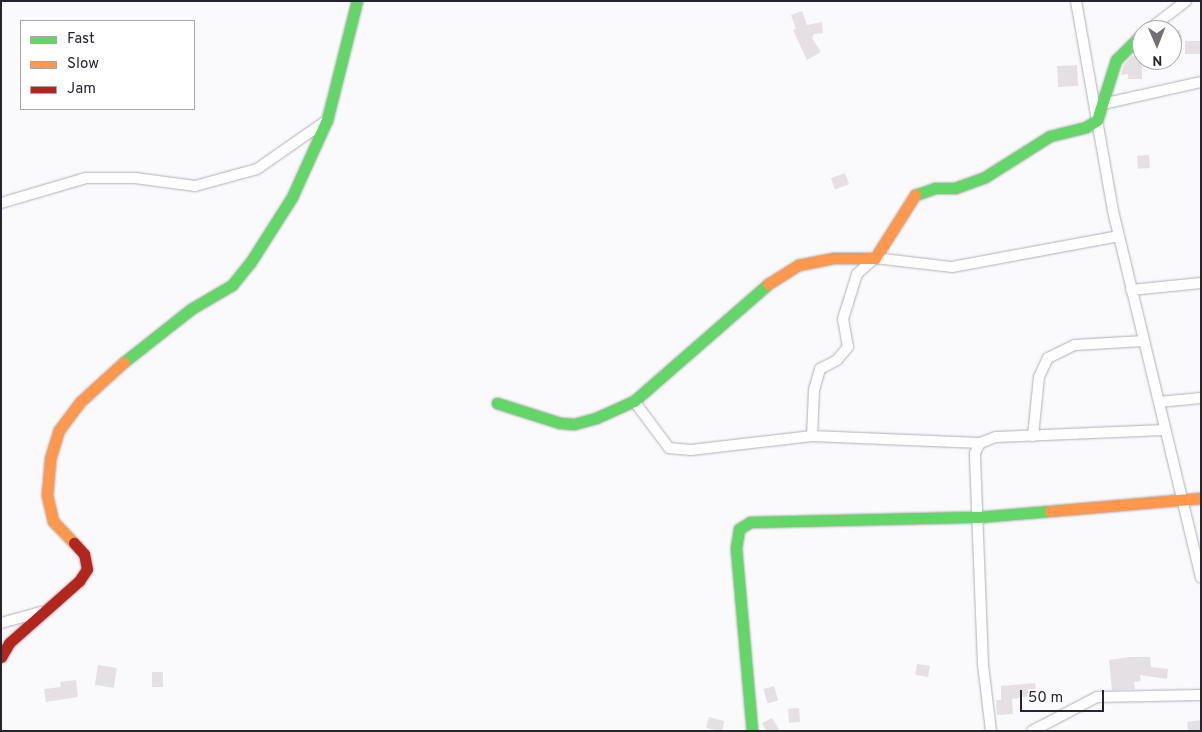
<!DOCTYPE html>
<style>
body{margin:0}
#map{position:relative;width:1202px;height:732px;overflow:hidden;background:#faf9fc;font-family:Overpass,sans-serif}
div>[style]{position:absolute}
.building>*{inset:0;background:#e5e0e4;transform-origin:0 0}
.roads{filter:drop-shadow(0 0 1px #b2b0b5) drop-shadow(0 0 1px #b2b0b5)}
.street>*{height:10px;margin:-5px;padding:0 5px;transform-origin:5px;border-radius:5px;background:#fefeff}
.fast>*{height:11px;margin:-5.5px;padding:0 5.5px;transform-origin:5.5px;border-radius:5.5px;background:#63d668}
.slow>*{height:11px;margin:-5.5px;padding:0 5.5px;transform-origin:5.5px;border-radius:5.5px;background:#ff974d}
.jam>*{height:11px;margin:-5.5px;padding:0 5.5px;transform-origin:5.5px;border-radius:5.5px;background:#b3261e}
span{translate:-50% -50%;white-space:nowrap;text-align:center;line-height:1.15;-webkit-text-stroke:4px #fff;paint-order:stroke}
.frame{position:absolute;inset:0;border:2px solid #28242d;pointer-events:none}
.legend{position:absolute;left:20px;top:20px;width:175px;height:90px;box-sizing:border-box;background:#fff;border:1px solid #a9a7ab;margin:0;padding:6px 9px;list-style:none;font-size:15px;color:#28242d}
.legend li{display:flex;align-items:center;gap:10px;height:25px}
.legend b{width:25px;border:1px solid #a9a7ab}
.north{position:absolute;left:1132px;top:20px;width:50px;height:50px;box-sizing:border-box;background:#fff;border:1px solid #a9a7ab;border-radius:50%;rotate:179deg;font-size:14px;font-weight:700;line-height:20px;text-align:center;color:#28242d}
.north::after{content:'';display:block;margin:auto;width:18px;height:22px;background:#726f75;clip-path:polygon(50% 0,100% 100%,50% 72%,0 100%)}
.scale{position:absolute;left:1020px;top:690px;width:84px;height:22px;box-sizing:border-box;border:2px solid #28242d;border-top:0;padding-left:6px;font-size:15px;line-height:18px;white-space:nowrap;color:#28242d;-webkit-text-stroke:4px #fff;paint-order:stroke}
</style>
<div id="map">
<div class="building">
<div style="clip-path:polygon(802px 11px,807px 25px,822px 22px,823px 33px,814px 34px,812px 38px,821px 52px,807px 60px,793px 30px,796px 29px,791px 15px)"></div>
<div style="clip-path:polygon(1180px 30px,1183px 42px,1172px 44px,1172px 31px)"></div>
<div style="left:1201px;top:41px;width:13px;height:16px;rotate:90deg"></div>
<div style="clip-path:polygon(1132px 56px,1142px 56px,1142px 79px,1128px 79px,1128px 74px,1121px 75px,1124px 65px)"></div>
<div style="left:1077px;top:65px;width:21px;height:20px;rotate:87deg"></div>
<div style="left:1149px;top:155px;width:13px;height:12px;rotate:86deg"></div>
<div style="left:845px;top:173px;width:12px;height:15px;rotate:70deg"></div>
<div style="clip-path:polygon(1129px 657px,1150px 657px,1151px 667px,1168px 669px,1167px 679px,1140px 675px,1141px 681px,1134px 682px,1135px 689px,1112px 690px,1109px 660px)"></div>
<div style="left:917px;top:664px;width:13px;height:11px;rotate:9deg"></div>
<div style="left:98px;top:665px;width:19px;height:20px;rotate:9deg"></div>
<div style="left:152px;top:672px;width:11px;height:15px"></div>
<div style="clip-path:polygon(76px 680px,78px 697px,46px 702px,44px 689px,61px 687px,60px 682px)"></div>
<div style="clip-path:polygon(1035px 683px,1037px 695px,1012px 699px,1013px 714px,997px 715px,996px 700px,1001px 700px,1001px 686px)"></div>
<div style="left:774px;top:686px;width:15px;height:11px;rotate:74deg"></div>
<div style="left:799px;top:708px;width:14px;height:11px;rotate:86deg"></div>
<div style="left:709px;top:717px;width:16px;height:11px;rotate:15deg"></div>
<div style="clip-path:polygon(772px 718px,780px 731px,766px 731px,762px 723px)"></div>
<div style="clip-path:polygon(1201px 720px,1201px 731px,1188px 731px,1187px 722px)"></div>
</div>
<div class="roads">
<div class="street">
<div style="left:1076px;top:1px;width:213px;rotate:80deg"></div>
<div style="left:1113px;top:211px;width:377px;rotate:76.5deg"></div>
<div style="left:1148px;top:30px;width:48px;rotate:-37.3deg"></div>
<div style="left:1098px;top:105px;width:106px;rotate:-12.6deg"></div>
<div style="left:1px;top:203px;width:89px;rotate:-16.4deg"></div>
<div style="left:86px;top:178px;width:49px"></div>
<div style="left:135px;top:178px;width:61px;rotate:7.6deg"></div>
<div style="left:195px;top:186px;width:64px;rotate:-15.3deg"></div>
<div style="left:257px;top:169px;width:84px;rotate:-34.8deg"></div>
<div style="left:1131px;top:290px;width:70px;rotate:-5.7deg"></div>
<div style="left:634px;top:401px;width:59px;rotate:53.3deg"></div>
<div style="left:669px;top:448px;width:22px;rotate:5deg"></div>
<div style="left:691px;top:450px;width:122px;rotate:-6.6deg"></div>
<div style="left:812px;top:436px;width:168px;rotate:2.4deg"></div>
<div style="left:1159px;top:402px;width:42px;rotate:-5.4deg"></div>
<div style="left:812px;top:436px;width:46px;rotate:-87.5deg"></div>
<div style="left:814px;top:390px;width:22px;rotate:-74deg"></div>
<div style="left:820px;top:369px;width:19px;rotate:-28deg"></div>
<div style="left:837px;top:360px;width:17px;rotate:-50deg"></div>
<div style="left:848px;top:347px;width:28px;rotate:-100deg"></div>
<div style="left:843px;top:319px;width:47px;rotate:-72.7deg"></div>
<div style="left:857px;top:274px;width:24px;rotate:-42deg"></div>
<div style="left:875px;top:258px;width:78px;rotate:6.7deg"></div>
<div style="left:952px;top:267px;width:170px;rotate:-10.5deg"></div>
<div style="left:1033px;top:436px;width:59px;rotate:-84.2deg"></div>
<div style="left:1039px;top:377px;width:21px;rotate:-65deg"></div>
<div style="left:1048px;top:358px;width:30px;rotate:-26deg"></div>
<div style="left:1075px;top:345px;width:69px;rotate:-3.3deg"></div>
<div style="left:1px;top:623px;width:41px;rotate:-15.4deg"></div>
<div style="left:991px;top:731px;width:66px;rotate:-96.9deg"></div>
<div style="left:983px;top:665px;width:212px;rotate:-92.2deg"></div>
<div style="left:975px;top:453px;width:11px;rotate:-63deg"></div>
<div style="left:980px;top:443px;width:17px;rotate:-21deg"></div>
<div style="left:996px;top:437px;width:169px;rotate:-2.4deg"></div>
<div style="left:1032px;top:731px;width:73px;rotate:-27.6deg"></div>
<div style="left:1097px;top:697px;width:104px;rotate:-1.1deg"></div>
</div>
<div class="fast">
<div style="left:915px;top:195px;width:21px;rotate:-19deg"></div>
<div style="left:935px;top:188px;width:20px"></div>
<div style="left:955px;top:188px;width:32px;rotate:-20deg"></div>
<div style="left:985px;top:177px;width:77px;rotate:-32.2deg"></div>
<div style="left:1050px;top:136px;width:37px;rotate:-14deg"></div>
<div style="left:1086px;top:127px;width:13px;rotate:-32deg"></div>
<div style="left:1097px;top:120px;width:63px;rotate:-72.4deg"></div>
<div style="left:1116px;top:60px;width:37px;rotate:-45deg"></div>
<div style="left:124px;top:362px;width:85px;rotate:-38.3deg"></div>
<div style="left:191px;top:309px;width:48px;rotate:-30.3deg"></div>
<div style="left:232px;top:285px;width:28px;rotate:-51deg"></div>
<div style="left:250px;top:263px;width:78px;rotate:-57.5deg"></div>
<div style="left:292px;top:197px;width:85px;rotate:-65.6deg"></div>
<div style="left:327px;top:120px;width:123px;rotate:-75.9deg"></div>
<div style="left:497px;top:403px;width:66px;rotate:17.6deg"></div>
<div style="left:560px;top:423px;width:14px;rotate:4deg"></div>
<div style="left:574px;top:424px;width:23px;rotate:-15deg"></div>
<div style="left:596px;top:418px;width:42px;rotate:-24.1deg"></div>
<div style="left:634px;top:401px;width:178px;rotate:-41.1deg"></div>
<div style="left:752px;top:731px;width:184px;rotate:-95deg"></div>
<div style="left:736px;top:548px;width:19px;rotate:-81deg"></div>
<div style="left:739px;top:529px;width:13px;rotate:-32deg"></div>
<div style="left:750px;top:522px;width:228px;rotate:-1.3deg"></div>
<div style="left:978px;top:517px;width:72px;rotate:-4.8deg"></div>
</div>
<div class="slow">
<div style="left:768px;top:284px;width:36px;rotate:-32deg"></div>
<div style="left:798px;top:265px;width:37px;rotate:-11deg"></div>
<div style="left:834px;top:258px;width:41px"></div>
<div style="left:875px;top:258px;width:75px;rotate:-57.6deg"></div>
<div style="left:1050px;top:511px;width:152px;rotate:-4.9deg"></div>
<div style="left:74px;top:543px;width:30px;rotate:-134deg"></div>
<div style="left:53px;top:521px;width:27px;rotate:-103deg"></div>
<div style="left:47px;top:495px;width:36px;rotate:-85deg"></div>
<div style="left:50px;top:459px;width:30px;rotate:-73deg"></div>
<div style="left:59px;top:430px;width:35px;rotate:-53deg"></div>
<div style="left:80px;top:402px;width:59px;rotate:-42.3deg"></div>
</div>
<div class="jam">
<div style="left:1px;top:657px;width:16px;rotate:-60deg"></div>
<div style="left:9px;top:643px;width:94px;rotate:-41.5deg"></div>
<div style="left:79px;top:581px;width:14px;rotate:-56deg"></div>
<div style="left:87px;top:569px;width:15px;rotate:-101deg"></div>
<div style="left:84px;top:554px;width:15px;rotate:-132deg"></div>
</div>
</div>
<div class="frame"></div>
<ul class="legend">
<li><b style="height:6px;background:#63d668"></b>Fast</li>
<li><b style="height:6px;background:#ff974d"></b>Slow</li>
<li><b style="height:6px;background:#b3261e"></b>Jam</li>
</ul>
<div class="north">N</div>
<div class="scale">50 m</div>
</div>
